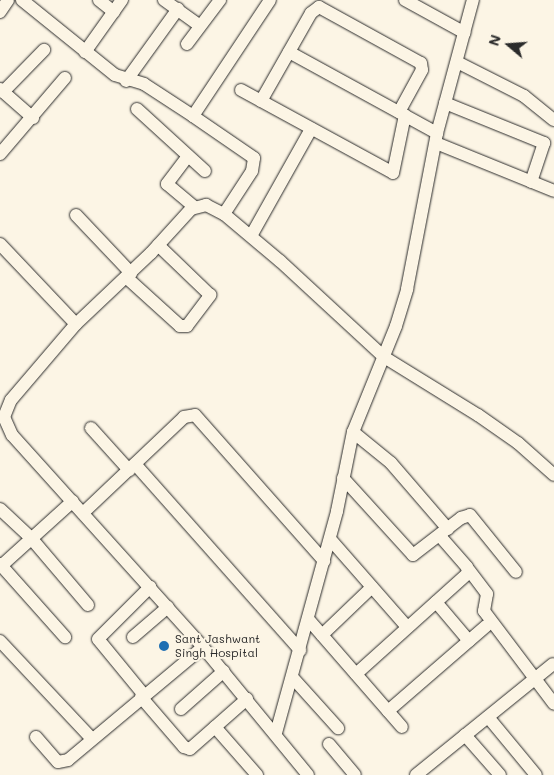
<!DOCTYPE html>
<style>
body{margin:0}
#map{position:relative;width:554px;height:775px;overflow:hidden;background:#fcf5e5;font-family:Mali,sans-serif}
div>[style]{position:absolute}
.roads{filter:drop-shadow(0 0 1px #2b2b2b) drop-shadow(0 0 1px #2b2b2b)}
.minor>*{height:12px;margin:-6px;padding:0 6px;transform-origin:6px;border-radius:6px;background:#fcf5e5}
.dots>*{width:14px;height:14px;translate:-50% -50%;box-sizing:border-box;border:2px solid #fcf5e5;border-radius:50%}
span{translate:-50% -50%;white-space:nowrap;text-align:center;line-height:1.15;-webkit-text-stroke:4px #fcf5e5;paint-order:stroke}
.poi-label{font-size:12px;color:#2b2b2b}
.left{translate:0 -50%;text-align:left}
.north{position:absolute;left:484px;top:20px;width:50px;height:50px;-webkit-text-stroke:4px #fcf5e5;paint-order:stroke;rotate:288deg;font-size:14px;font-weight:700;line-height:20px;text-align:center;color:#2b2b2b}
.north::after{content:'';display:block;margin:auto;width:18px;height:22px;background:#2b2b2b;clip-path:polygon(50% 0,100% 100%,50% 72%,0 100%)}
</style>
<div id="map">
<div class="roads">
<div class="minor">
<div style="left:22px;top:0;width:119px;rotate:38.9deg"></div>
<div style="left:115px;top:75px;width:30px;rotate:17deg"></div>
<div style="left:144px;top:84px;width:59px;rotate:33.1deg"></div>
<div style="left:99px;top:0;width:19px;rotate:39deg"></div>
<div style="left:164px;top:0;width:44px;rotate:35.8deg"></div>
<div style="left:405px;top:0;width:68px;rotate:28.8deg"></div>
<div style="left:0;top:12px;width:14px;rotate:-56deg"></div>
<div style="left:187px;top:44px;width:55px;rotate:-53.1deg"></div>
<div style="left:85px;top:52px;width:64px;rotate:-54.6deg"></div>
<div style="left:289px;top:52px;width:169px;rotate:28.7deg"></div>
<div style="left:457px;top:62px;width:75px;rotate:26.9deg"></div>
<div style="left:524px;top:96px;width:38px;rotate:39deg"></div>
<div style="left:126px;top:81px;width:89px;rotate:-54.2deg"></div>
<div style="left:0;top:89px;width:44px;rotate:41.3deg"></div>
<div style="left:241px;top:90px;width:173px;rotate:28.6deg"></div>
<div style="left:393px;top:173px;width:59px;rotate:-78.3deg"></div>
<div style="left:3px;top:92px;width:59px;rotate:-45.7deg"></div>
<div style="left:261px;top:101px;width:101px;rotate:-60.4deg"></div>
<div style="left:311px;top:13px;width:10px;rotate:-37deg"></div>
<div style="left:319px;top:7px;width:116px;rotate:28.8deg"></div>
<div style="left:421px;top:63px;width:7px;rotate:82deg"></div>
<div style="left:422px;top:70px;width:48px;rotate:118.7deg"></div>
<div style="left:445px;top:103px;width:107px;rotate:22deg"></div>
<div style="left:544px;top:143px;width:41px;rotate:108.4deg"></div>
<div style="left:137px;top:109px;width:92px;rotate:42.4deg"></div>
<div style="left:436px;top:143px;width:127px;rotate:22.1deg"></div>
<div style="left:0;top:154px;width:100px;rotate:-49.5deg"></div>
<div style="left:188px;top:156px;width:35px;rotate:127deg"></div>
<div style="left:167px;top:184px;width:35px;rotate:40deg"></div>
<div style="left:224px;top:214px;width:51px;rotate:-56.9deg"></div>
<div style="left:252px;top:171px;width:13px;rotate:-81deg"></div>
<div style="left:254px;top:158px;width:74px;rotate:-145.5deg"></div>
<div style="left:193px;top:116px;width:139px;rotate:-56.4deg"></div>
<div style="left:76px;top:215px;width:80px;rotate:46.5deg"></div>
<div style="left:251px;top:236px;width:123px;rotate:-60.7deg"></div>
<div style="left:0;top:244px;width:110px;rotate:46.5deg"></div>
<div style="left:126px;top:277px;width:73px;rotate:42.2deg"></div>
<div style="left:180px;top:326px;width:7px"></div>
<div style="left:187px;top:326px;width:39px;rotate:-53deg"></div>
<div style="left:210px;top:295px;width:72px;rotate:-136.1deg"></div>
<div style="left:91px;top:428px;width:57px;rotate:47.9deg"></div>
<div style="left:353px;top:432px;width:49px;rotate:39.2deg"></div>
<div style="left:391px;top:463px;width:87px;rotate:49.2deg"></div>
<div style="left:135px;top:464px;width:249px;rotate:48.4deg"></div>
<div style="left:343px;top:478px;width:104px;rotate:47.7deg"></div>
<div style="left:413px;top:555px;width:61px;rotate:-37.6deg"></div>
<div style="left:461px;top:518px;width:9px;rotate:-18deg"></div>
<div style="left:470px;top:515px;width:73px;rotate:51.1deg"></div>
<div style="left:0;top:509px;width:42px;rotate:43.1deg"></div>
<div style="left:31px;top:538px;width:88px;rotate:49.6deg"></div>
<div style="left:83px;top:513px;width:139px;rotate:-43.5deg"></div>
<div style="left:184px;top:417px;width:11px;rotate:-10deg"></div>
<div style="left:195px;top:415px;width:195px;rotate:48.5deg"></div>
<div style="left:330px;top:539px;width:117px;rotate:48.8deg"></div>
<div style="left:0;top:564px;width:98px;rotate:48.3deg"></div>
<div style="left:0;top:567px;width:98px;rotate:-42.1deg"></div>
<div style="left:469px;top:570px;width:30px;rotate:53deg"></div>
<div style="left:487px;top:594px;width:17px;rotate:100deg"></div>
<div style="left:484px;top:611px;width:116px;rotate:53deg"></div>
<div style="left:436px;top:602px;width:51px;rotate:49.8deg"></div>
<div style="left:308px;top:619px;width:143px;rotate:49deg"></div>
<div style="left:322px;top:635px;width:69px;rotate:-43.8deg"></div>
<div style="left:133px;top:637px;width:46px;rotate:-40.6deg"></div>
<div style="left:0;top:641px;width:134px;rotate:46.8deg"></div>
<div style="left:356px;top:674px;width:151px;rotate:-42deg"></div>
<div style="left:468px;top:573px;width:6px;rotate:-99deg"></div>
<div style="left:467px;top:567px;width:41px;rotate:-131.1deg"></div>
<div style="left:292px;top:677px;width:69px;rotate:48deg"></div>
<div style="left:144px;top:695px;width:72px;rotate:-129.4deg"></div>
<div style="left:98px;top:639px;width:74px;rotate:-45deg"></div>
<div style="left:141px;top:697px;width:66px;rotate:49.3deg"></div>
<div style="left:184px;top:747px;width:6px;rotate:18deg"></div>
<div style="left:190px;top:749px;width:76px;rotate:-41.3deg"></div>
<div style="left:181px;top:709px;width:57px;rotate:-41.5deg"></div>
<div style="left:388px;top:711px;width:130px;rotate:-40.9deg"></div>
<div style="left:488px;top:717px;width:75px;rotate:50.4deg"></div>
<div style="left:215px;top:727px;width:64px;rotate:48.8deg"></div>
<div style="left:276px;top:733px;width:230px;rotate:-74.6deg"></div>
<div style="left:337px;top:511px;width:81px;rotate:-78.6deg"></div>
<div style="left:353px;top:432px;width:114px;rotate:-67.9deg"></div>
<div style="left:396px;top:326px;width:39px;rotate:-73deg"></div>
<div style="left:407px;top:289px;width:159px;rotate:-79.1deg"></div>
<div style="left:437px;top:133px;width:138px;rotate:-74.9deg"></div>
<div style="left:465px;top:735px;width:53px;rotate:48.8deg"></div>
<div style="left:36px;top:737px;width:33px;rotate:49deg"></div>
<div style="left:58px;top:762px;width:10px;rotate:-11deg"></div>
<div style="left:68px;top:760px;width:176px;rotate:-39.9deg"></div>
<div style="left:329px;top:744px;width:40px;rotate:50deg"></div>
<div style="left:308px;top:775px;width:166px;rotate:-129.4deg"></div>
<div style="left:203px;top:647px;width:285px;rotate:-132deg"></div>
<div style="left:12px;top:435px;width:20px;rotate:-114deg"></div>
<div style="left:4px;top:417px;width:18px;rotate:-68deg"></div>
<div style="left:11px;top:400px;width:100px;rotate:-49.5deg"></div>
<div style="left:76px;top:324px;width:103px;rotate:-43.4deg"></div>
<div style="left:151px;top:253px;width:59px;rotate:-47.7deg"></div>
<div style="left:191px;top:209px;width:16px;rotate:-15deg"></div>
<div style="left:206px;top:205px;width:20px;rotate:27deg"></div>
<div style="left:224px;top:214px;width:73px;rotate:40deg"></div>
<div style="left:280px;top:261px;width:142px;rotate:42.7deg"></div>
<div style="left:384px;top:357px;width:110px;rotate:31.7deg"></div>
<div style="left:478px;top:415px;width:49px;rotate:35deg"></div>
<div style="left:518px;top:443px;width:48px;rotate:41.6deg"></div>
<div style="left:416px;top:775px;width:176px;rotate:-39deg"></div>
</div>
</div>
<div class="dots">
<div style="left:164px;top:646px;background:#1f6fb2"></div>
</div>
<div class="poi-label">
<span class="left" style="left:175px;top:646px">Sant Jashwant<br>Singh Hospital</span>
</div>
<div class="north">N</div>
</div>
